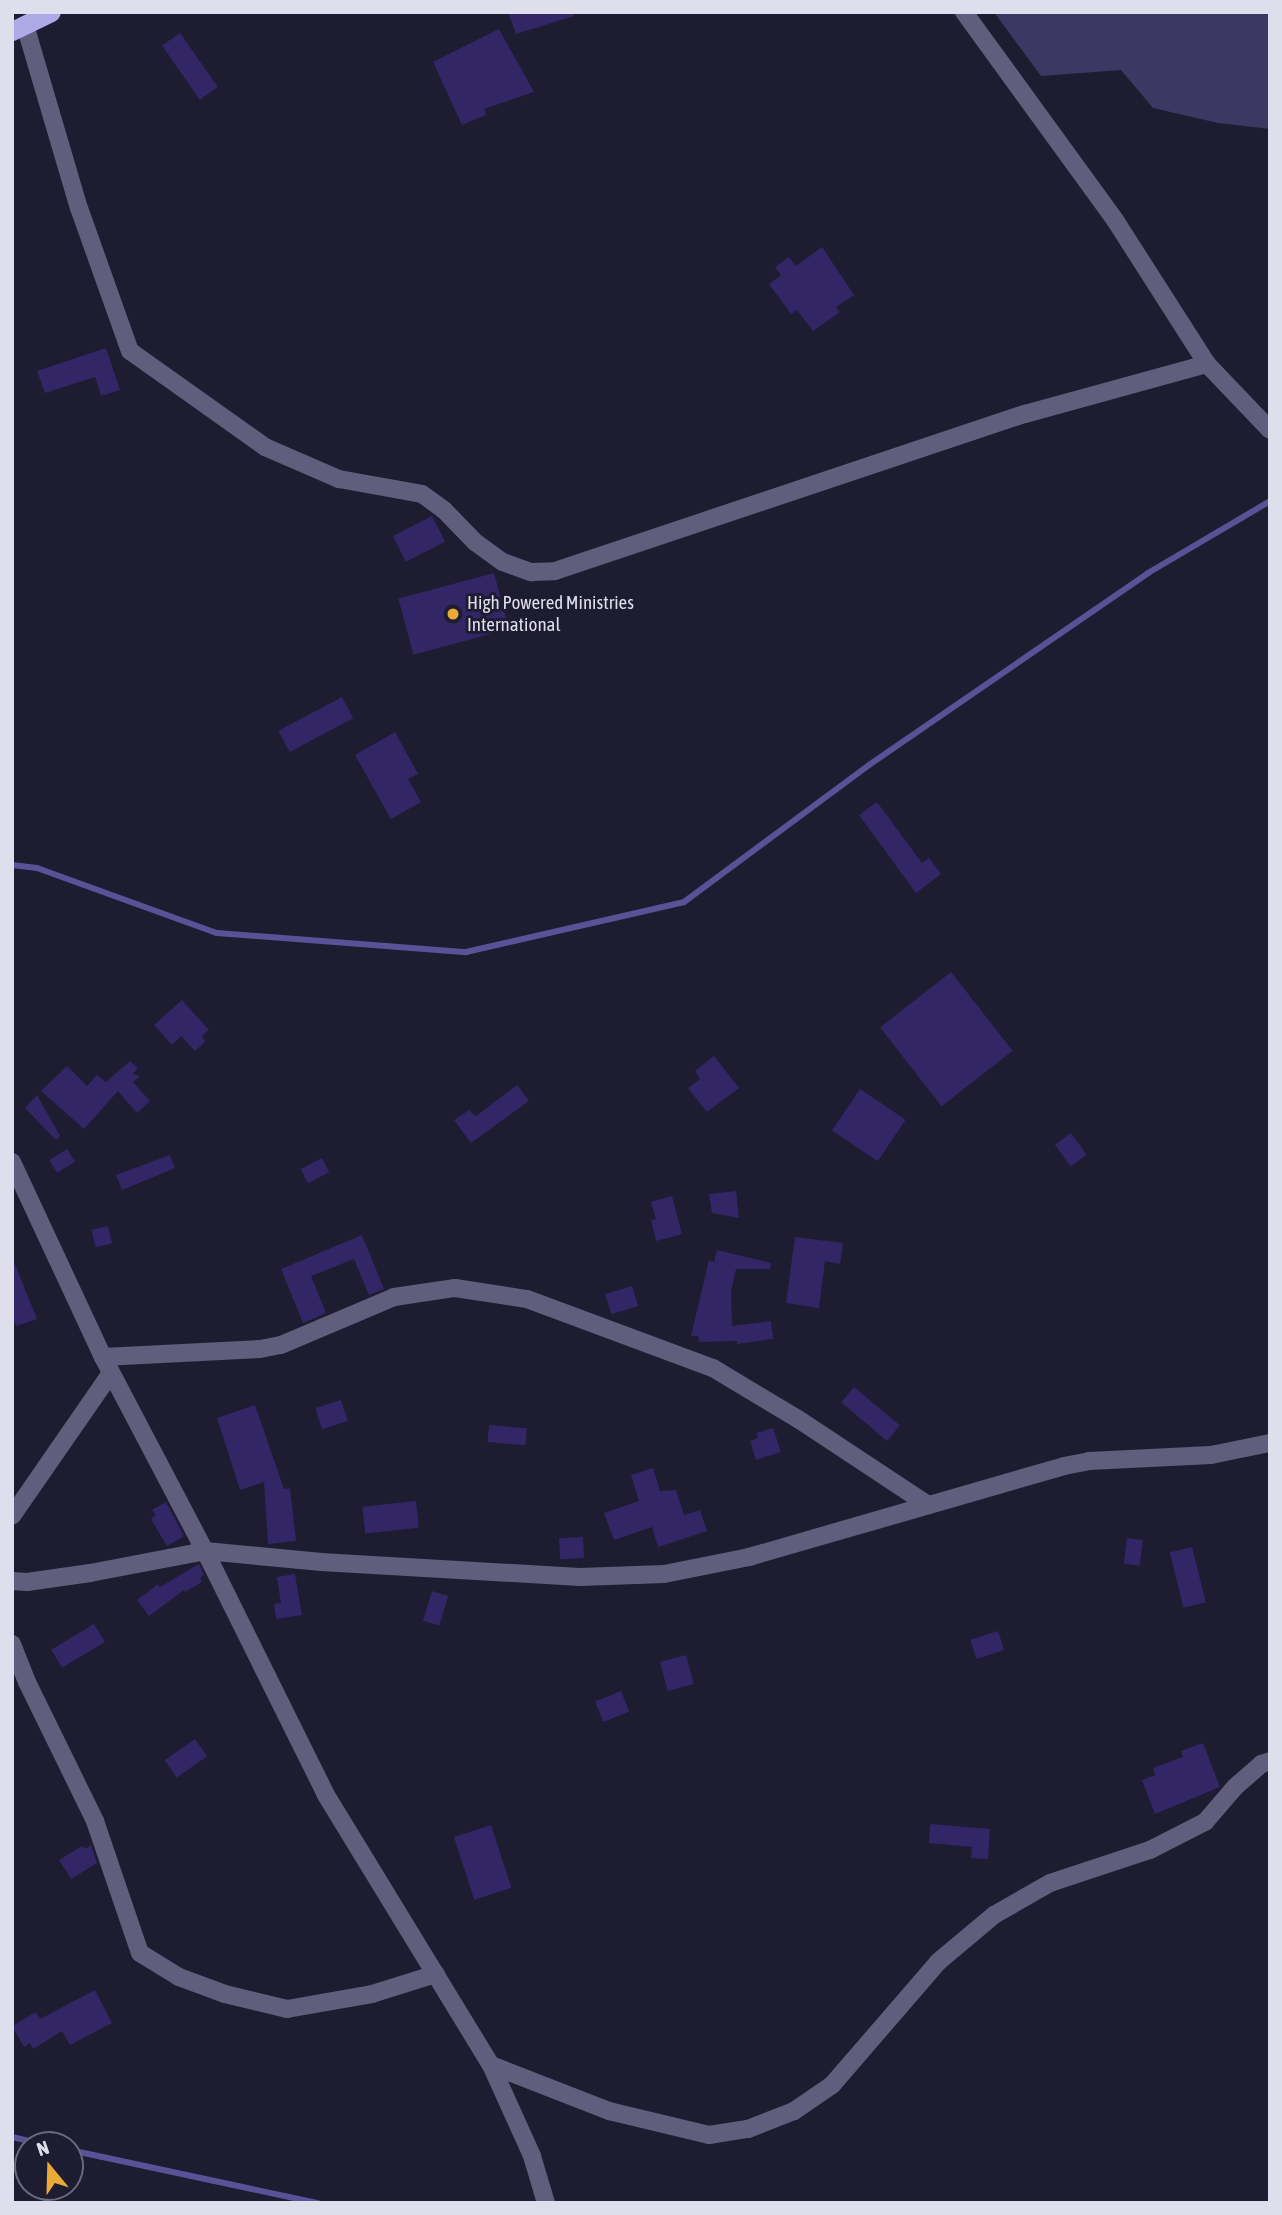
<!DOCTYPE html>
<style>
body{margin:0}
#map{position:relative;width:1282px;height:2215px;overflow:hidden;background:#1e1c30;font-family:"Asap Condensed",sans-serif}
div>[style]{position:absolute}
.green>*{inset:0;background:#3c3763}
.stream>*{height:6px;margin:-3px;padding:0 3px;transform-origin:3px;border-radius:3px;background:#5a5196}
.building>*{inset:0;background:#322666;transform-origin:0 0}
.minor>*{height:18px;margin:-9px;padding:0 9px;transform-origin:9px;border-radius:9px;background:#605e7c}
.trunk>*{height:19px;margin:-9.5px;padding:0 9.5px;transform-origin:9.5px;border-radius:9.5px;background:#aeaae8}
.dots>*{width:19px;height:19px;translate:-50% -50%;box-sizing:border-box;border:4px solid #1e1c30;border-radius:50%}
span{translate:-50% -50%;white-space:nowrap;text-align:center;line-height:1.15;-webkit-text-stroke:6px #1e1c30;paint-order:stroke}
.poi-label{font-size:19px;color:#dfdeec}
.left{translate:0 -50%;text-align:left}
.frame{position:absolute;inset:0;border:14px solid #dfdeec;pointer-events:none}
.north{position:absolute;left:14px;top:2131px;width:70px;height:70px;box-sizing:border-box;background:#1e1c30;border:2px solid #6b6a7b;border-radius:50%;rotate:341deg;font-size:19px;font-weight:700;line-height:28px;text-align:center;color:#dfdeec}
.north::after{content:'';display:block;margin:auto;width:24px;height:32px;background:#eaaa38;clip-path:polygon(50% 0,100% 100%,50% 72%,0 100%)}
</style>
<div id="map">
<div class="green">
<div style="clip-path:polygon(994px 12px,1270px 12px,1270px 129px,1218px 123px,1153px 108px,1121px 70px,1041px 76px)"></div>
</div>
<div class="stream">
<div style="left:12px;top:865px;width:25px;rotate:7deg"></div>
<div style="left:37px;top:868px;width:191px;rotate:19.9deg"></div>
<div style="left:217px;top:933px;width:250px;rotate:4.4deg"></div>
<div style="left:466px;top:952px;width:224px;rotate:-12.9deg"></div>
<div style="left:684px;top:902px;width:230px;rotate:-36.5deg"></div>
<div style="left:869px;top:765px;width:339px;rotate:-34.5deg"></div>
<div style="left:1148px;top:573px;width:142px;rotate:-30.5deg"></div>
<div style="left:12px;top:2137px;width:37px;rotate:13deg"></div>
<div style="left:70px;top:2150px;width:254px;rotate:12.1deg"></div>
</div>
<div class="building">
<div style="clip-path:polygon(508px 12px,573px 12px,574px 16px,516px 34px)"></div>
<div style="clip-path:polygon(499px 29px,534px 92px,484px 109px,486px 115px,462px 125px,433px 62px)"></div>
<div style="left:180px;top:33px;width:66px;height:22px;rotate:55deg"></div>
<div style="clip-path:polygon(822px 247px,854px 295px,836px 307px,840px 312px,813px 331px,797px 310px,791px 314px,769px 284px,781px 275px,775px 267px,789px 257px,796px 266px)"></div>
<div style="clip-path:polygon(106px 348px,120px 390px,101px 396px,95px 377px,45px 393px,37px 371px)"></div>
<div style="left:432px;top:516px;width:29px;height:44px;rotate:63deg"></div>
<div style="left:494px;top:573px;width:58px;height:99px;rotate:75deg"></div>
<div style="left:342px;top:697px;width:24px;height:72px;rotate:62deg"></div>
<div style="clip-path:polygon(395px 732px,418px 774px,408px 779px,421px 802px,391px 819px,355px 755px)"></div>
<div style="clip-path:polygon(877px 802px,922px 863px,929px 858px,941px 874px,916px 893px,859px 815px)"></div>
<div style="left:951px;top:972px;width:100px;height:90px;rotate:52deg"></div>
<div style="clip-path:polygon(182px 1000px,209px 1030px,202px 1036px,205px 1042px,195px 1051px,181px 1036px,172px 1045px,154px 1025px)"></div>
<div style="clip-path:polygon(714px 1056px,739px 1088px,707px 1112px,688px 1088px,700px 1079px,695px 1071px)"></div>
<div style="clip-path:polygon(130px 1061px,138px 1068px,133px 1074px,140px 1076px,133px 1082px,150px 1101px,137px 1113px,118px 1091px,84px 1129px,41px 1091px,67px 1066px,87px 1086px,97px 1075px,106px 1082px)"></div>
<div style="clip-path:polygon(517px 1085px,529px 1101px,471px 1143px,454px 1120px,469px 1110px,476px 1116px)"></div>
<div style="left:860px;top:1089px;width:55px;height:50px;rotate:34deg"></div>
<div style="clip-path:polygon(37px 1095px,60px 1136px,56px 1140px,25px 1108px)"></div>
<div style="left:1071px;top:1133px;width:27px;height:20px;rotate:54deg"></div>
<div style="left:67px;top:1149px;width:15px;height:21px;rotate:58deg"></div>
<div style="clip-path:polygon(170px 1155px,175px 1168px,122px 1190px,116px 1175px)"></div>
<div style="left:322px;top:1158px;width:16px;height:24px;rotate:63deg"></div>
<div style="clip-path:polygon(736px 1191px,739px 1218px,712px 1213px,709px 1194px)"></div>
<div style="clip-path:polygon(672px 1196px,682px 1234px,656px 1241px,651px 1220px,656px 1219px,651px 1202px)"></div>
<div style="left:108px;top:1226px;width:18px;height:17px;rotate:77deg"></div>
<div style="clip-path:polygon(362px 1235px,384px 1289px,369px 1295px,354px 1259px,311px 1276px,326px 1313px,303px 1323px,281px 1269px)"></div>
<div style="clip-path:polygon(795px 1237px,843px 1243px,840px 1264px,825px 1261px,819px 1308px,786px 1303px)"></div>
<div style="clip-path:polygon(717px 1250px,771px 1263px,770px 1269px,736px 1269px,731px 1292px,732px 1326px,771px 1321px,773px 1339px,737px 1344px,737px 1341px,699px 1342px,698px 1336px,691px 1336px,709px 1260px,714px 1262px)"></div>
<div style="clip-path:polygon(12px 1257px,37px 1319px,16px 1326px,12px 1316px)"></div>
<div style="left:632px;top:1286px;width:21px;height:28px;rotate:73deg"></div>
<div style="left:854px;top:1387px;width:60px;height:20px;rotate:40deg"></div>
<div style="left:341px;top:1400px;width:22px;height:27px;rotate:72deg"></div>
<div style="clip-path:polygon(255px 1405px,284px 1489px,290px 1488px,296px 1541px,268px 1544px,264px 1482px,240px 1490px,217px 1418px)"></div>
<div style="left:489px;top:1425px;width:38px;height:17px;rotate:5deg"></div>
<div style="clip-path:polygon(773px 1428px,781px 1452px,756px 1460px,750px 1441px,758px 1438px,756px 1433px)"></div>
<div style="clip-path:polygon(653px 1468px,660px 1491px,676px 1490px,684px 1515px,700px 1510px,707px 1531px,658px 1547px,652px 1527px,614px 1540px,604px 1513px,639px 1501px,631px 1475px)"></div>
<div style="left:416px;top:1501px;width:27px;height:54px;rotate:84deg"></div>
<div style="clip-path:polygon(166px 1502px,184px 1536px,167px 1546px,151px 1519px,156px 1515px,152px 1510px)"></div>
<div style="left:583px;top:1537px;width:21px;height:24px;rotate:87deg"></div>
<div style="left:1127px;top:1538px;width:16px;height:26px;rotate:7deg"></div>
<div style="left:1192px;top:1547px;width:57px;height:23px;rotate:76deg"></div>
<div style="clip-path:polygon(199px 1564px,204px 1575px,200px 1578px,202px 1582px,185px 1592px,184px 1590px,149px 1616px,137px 1600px,158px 1584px,160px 1587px)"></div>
<div style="clip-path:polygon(295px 1574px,302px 1615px,276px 1619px,274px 1604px,281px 1603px,277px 1577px)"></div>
<div style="left:432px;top:1591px;width:17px;height:31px;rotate:17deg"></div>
<div style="left:94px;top:1624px;width:21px;height:50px;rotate:59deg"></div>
<div style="left:998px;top:1631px;width:20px;height:29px;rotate:72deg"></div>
<div style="left:686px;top:1655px;width:30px;height:27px;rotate:75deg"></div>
<div style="left:621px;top:1691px;width:22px;height:28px;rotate:68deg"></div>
<div style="left:195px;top:1739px;width:21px;height:37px;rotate:55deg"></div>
<div style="clip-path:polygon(1203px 1743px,1220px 1787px,1155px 1814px,1142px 1780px,1155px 1775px,1153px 1768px,1183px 1757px,1181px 1751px)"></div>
<div style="clip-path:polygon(930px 1824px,990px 1829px,988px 1859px,971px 1858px,972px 1847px,929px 1843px)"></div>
<div style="left:491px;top:1825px;width:66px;height:39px;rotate:72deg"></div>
<div style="clip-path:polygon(91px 1845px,97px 1863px,71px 1879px,59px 1860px,82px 1846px,86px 1849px)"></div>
<div style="clip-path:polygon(95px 1990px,112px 2023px,70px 2045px,62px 2031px,33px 2049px,30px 2043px,24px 2047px,12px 2026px,36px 2012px,40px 2019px)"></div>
</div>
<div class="minor">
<div style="left:964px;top:12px;width:257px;rotate:54deg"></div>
<div style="left:1115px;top:220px;width:171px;rotate:57.4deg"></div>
<div style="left:1207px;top:364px;width:91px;rotate:46.3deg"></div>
<div style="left:25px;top:25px;width:191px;rotate:73.6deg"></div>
<div style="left:79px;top:208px;width:152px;rotate:70.4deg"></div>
<div style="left:130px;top:351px;width:166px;rotate:35.4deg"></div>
<div style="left:265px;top:447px;width:81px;rotate:23.4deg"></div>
<div style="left:339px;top:479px;width:84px;rotate:10.2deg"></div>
<div style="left:422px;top:494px;width:27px;rotate:36deg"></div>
<div style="left:444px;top:510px;width:45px;rotate:45.9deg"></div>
<div style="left:475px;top:542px;width:34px;rotate:36deg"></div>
<div style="left:503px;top:562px;width:30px;rotate:20deg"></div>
<div style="left:531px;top:572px;width:24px;rotate:-2deg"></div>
<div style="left:555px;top:571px;width:496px;rotate:-18.5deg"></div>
<div style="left:1025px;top:414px;width:189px;rotate:-15.4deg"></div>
<div style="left:12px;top:1162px;width:215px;rotate:65deg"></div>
<div style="left:103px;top:1357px;width:219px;rotate:62.3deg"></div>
<div style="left:205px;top:1551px;width:272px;rotate:63.6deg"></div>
<div style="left:326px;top:1795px;width:316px;rotate:58.6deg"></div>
<div style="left:491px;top:2065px;width:100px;rotate:65.7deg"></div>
<div style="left:532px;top:2156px;width:49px;rotate:73.4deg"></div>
<div style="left:103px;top:1357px;width:157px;rotate:-2.9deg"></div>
<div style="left:260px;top:1349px;width:21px;rotate:-11deg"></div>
<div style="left:281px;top:1345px;width:123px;rotate:-23deg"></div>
<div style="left:394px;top:1297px;width:62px;rotate:-8.4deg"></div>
<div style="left:455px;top:1288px;width:73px;rotate:8.7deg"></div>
<div style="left:527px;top:1299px;width:198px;rotate:20.4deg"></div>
<div style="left:713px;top:1368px;width:99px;rotate:31deg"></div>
<div style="left:798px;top:1419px;width:156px;rotate:33.5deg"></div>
<div style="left:12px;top:1516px;width:174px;rotate:-55.3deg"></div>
<div style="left:12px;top:1581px;width:15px;rotate:4deg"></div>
<div style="left:27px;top:1582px;width:64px;rotate:-8.1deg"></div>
<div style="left:90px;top:1573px;width:117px;rotate:-10.8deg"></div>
<div style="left:205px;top:1551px;width:117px;rotate:5.4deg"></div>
<div style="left:321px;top:1562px;width:259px;rotate:3.3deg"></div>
<div style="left:580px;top:1577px;width:84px;rotate:-2deg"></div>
<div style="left:664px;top:1574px;width:87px;rotate:-11.3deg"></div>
<div style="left:749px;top:1557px;width:328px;rotate:-16.1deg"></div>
<div style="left:1064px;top:1466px;width:25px;rotate:-11deg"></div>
<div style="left:1089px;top:1461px;width:122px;rotate:-2.8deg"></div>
<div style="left:1211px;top:1455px;width:60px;rotate:-11.5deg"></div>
<div style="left:12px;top:1644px;width:41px;rotate:68.5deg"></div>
<div style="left:27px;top:1682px;width:155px;rotate:63.9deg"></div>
<div style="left:95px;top:1821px;width:139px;rotate:71.2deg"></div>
<div style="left:140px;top:1953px;width:46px;rotate:31.6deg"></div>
<div style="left:179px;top:1977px;width:49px;rotate:20.3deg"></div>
<div style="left:225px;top:1994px;width:64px;rotate:13.6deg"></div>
<div style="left:287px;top:2009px;width:86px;rotate:-10deg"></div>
<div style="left:372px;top:1994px;width:67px;rotate:-17.4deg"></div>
<div style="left:491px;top:2065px;width:127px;rotate:21.3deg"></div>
<div style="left:609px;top:2111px;width:103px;rotate:13.5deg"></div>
<div style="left:709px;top:2135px;width:39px;rotate:-9deg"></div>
<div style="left:748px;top:2129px;width:49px;rotate:-21.4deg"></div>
<div style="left:794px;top:2111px;width:46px;rotate:-34.4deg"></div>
<div style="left:832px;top:2085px;width:162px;rotate:-49.2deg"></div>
<div style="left:938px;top:1962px;width:73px;rotate:-40deg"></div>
<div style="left:994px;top:1915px;width:64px;rotate:-29.7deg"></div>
<div style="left:1050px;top:1883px;width:105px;rotate:-18.3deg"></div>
<div style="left:1150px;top:1850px;width:62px;rotate:-27deg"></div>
<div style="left:1205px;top:1822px;width:46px;rotate:-49.4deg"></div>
<div style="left:1235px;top:1787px;width:35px;rotate:-41deg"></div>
<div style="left:1261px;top:1764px;width:9px;rotate:-18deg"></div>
</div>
<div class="trunk">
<div style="left:12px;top:31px;width:43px;rotate:-26deg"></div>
</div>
<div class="dots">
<div style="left:453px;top:614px;background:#eaaa38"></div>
</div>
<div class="poi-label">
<span class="left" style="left:467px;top:614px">High Powered Ministries<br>International</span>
</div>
<div class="frame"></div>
<div class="north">N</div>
</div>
